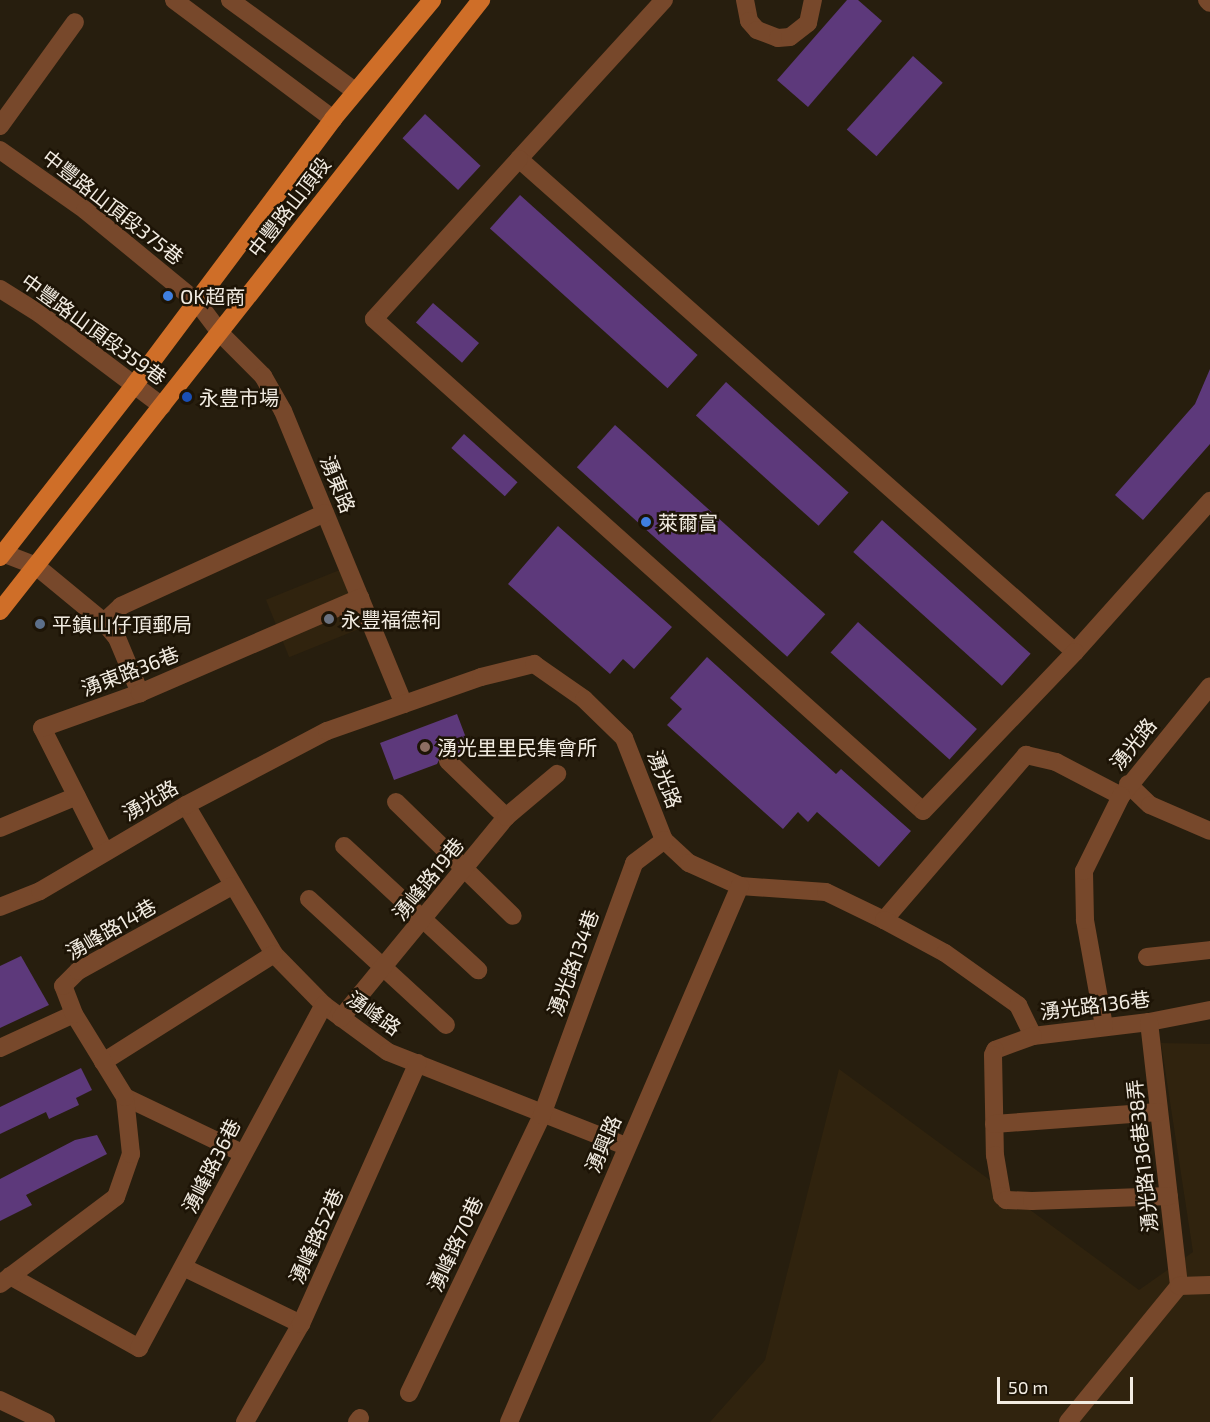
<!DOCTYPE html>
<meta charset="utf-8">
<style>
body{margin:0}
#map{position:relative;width:1210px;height:1422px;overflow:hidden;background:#271e0e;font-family:"Exo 2","Noto Sans TC",sans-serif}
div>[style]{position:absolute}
.built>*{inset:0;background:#30230e;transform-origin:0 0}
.building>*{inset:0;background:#5d397b;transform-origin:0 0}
.minor>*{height:18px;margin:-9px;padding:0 9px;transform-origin:9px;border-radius:9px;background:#77482b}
.major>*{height:18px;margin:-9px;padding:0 9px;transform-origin:9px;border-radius:9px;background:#cf6e28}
.dots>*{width:16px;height:16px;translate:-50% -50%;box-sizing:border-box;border:3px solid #1d1406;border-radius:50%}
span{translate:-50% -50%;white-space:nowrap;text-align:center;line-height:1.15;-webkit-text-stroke:5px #1d1406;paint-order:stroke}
.street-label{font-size:20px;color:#f2ece2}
.poi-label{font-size:20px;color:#f2ece2}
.left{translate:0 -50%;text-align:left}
.scale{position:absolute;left:997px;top:1377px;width:136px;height:27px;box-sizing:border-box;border:3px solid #f2ece2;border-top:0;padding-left:8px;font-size:18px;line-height:21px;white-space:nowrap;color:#f2ece2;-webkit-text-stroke:4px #1d1406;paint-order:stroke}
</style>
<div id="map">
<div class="built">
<div style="left:342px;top:569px;width:62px;height:82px;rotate:68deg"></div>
<div style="clip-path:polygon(1161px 1043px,1210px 1044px,1210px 1422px,710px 1422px,765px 1360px,839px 1069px,1139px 1290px,1193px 1252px)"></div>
</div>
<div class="building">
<div style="clip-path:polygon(847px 0,858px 0,882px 21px,808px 107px,777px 80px)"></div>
<div style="left:913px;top:56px;width:40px;height:99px;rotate:42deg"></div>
<div style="left:425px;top:114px;width:76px;height:33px;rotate:43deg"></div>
<div style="left:520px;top:195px;width:239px;height:45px;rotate:42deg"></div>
<div style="left:433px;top:303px;width:61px;height:26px;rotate:41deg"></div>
<div style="clip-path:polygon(1210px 369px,1210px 444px,1143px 520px,1115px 495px,1195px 404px)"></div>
<div style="left:726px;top:382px;width:165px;height:45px;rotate:42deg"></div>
<div style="left:615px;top:425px;width:283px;height:57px;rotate:42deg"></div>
<div style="left:464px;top:434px;width:72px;height:19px;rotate:42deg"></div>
<div style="left:882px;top:520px;width:200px;height:43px;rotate:42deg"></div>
<div style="clip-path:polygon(558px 526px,672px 627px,634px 669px,623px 659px,610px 674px,508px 584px)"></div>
<div style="left:858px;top:622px;width:160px;height:41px;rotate:42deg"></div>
<div style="clip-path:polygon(707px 657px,836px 774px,841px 769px,911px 831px,879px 867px,817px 812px,808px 822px,798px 812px,783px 829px,667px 725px,682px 709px,670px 698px)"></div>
<div style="clip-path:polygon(457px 714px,471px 751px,459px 756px,444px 750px,437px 764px,394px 780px,380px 743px)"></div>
<div style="clip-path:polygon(21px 956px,49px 1005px,0 1028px,0 966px)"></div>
<div style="clip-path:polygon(81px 1068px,92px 1090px,76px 1098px,79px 1105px,49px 1119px,46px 1112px,0 1134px,0 1107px)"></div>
<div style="clip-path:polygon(97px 1135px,107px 1154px,26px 1195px,32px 1205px,0 1221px,0 1179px,75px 1140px)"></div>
</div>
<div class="minor">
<div style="left:174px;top:0;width:199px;rotate:36.8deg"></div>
<div style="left:230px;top:0;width:155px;rotate:36.1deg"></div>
<div style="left:664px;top:0;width:215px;rotate:132.4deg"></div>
<div style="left:519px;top:159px;width:743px;rotate:41.56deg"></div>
<div style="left:1075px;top:652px;width:203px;rotate:-48.2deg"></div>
<div style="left:745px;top:0;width:21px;rotate:79deg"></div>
<div style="left:749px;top:21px;width:12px;rotate:48deg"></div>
<div style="left:757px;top:30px;width:22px;rotate:21deg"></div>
<div style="left:778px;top:38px;width:12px;rotate:-5deg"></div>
<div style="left:790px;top:37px;width:23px;rotate:-38deg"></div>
<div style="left:808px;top:23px;width:24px;rotate:-78deg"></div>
<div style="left:1207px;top:0;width:4px;rotate:45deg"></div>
<div style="left:0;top:126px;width:128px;rotate:-54.2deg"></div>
<div style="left:0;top:150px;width:104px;rotate:35.2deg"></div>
<div style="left:85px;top:210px;width:145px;rotate:39.4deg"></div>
<div style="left:197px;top:302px;width:39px;rotate:53deg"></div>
<div style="left:220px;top:333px;width:61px;rotate:45deg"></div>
<div style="left:263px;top:376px;width:40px;rotate:60.3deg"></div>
<div style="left:283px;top:411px;width:317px;rotate:67.6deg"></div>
<div style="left:519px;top:159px;width:216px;rotate:132.2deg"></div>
<div style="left:374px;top:319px;width:737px;rotate:41.87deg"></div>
<div style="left:923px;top:811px;width:220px;rotate:-46.3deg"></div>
<div style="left:0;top:289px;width:47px;rotate:32deg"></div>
<div style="left:40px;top:314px;width:153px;rotate:37deg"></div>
<div style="left:0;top:552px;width:39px;rotate:21deg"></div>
<div style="left:36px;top:566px;width:88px;rotate:39.5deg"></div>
<div style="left:104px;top:622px;width:21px;rotate:51deg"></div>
<div style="left:117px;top:638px;width:60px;rotate:67.3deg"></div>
<div style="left:104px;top:622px;width:23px;rotate:-43deg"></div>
<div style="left:121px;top:606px;width:224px;rotate:-24.5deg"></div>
<div style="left:448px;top:761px;width:81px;rotate:44deg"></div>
<div style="left:1128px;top:784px;width:30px;rotate:44deg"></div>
<div style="left:1150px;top:805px;width:65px;rotate:23.4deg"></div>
<div style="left:396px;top:802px;width:163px;rotate:44.3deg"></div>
<div style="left:186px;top:805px;width:173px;rotate:59.4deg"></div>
<div style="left:274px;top:954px;width:71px;rotate:45.6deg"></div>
<div style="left:324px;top:1005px;width:79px;rotate:36.3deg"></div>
<div style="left:388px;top:1052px;width:256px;rotate:21.6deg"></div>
<div style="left:0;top:828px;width:83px;rotate:-22.6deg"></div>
<div style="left:344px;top:846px;width:183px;rotate:42.8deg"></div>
<div style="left:105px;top:852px;width:139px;rotate:-116.9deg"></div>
<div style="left:42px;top:728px;width:104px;rotate:-19.7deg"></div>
<div style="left:140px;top:693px;width:240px;rotate:-23.4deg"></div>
<div style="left:309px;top:899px;width:186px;rotate:42.6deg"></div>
<div style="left:0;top:907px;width:43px;rotate:-21.8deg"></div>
<div style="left:40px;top:891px;width:169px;rotate:-30.5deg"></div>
<div style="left:186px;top:805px;width:159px;rotate:-27.7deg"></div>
<div style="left:327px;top:731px;width:163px;rotate:-19.3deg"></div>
<div style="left:481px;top:677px;width:55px;rotate:-13.8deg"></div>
<div style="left:534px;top:664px;width:61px;rotate:35deg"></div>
<div style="left:584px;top:699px;width:56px;rotate:44.3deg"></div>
<div style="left:624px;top:738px;width:110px;rotate:68.6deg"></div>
<div style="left:664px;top:840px;width:34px;rotate:43deg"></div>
<div style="left:689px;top:863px;width:56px;rotate:24.3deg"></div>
<div style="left:740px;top:886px;width:86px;rotate:4deg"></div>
<div style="left:826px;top:892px;width:64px;rotate:25.8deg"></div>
<div style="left:884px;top:920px;width:218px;rotate:-49.3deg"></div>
<div style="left:1026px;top:755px;width:31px;rotate:13deg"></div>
<div style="left:1056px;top:762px;width:73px;rotate:27.6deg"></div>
<div style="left:1121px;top:796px;width:141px;rotate:-51deg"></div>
<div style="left:884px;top:920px;width:69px;rotate:28.4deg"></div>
<div style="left:945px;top:953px;width:90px;rotate:35.5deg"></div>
<div style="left:1018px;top:1005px;width:34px;rotate:64deg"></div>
<div style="left:1033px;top:1036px;width:117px;rotate:-6.9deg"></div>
<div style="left:1149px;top:1022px;width:62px;rotate:-11.1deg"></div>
<div style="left:1147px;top:957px;width:63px;rotate:-6.3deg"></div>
<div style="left:341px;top:1018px;width:260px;rotate:-50.6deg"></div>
<div style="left:506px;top:817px;width:67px;rotate:-40.1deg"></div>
<div style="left:1149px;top:1022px;width:266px;rotate:83.5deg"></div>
<div style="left:1104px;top:1026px;width:108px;rotate:-100.2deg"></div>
<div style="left:1085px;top:920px;width:49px;rotate:-91.2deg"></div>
<div style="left:1084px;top:871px;width:84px;rotate:-63.7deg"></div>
<div style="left:1033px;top:1036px;width:40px;rotate:159.8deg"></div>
<div style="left:995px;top:1050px;width:5px;rotate:112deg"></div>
<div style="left:993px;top:1055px;width:100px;rotate:88.9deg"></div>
<div style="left:995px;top:1155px;width:42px;rotate:80.3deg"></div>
<div style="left:1002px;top:1196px;width:6px;rotate:45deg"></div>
<div style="left:1006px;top:1200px;width:26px;rotate:2deg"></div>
<div style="left:1032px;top:1201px;width:137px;rotate:-2.1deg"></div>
<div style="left:0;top:1048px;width:81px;rotate:-24.7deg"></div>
<div style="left:103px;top:1062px;width:202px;rotate:-32.3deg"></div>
<div style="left:125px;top:1097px;width:130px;rotate:25.6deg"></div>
<div style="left:994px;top:1124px;width:165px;rotate:-4.2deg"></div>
<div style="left:185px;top:1268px;width:129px;rotate:25.8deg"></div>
<div style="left:10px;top:1276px;width:148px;rotate:29.2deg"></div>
<div style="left:139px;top:1348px;width:390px;rotate:-61.7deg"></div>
<div style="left:0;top:1284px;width:145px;rotate:-36.9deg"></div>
<div style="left:116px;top:1197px;width:46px;rotate:-70.8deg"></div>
<div style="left:131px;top:1154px;width:57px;rotate:-96deg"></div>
<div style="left:125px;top:1097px;width:97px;rotate:-121.6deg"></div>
<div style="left:74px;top:1014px;width:30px;rotate:-111deg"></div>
<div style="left:63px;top:986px;width:21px;rotate:-45deg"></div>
<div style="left:78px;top:971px;width:176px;rotate:-28.9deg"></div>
<div style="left:409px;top:1393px;width:308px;rotate:-64.4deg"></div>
<div style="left:542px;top:1115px;width:268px;rotate:-69.9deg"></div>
<div style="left:634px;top:863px;width:38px;rotate:-37deg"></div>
<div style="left:0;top:1400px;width:51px;rotate:25.6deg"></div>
<div style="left:245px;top:1422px;width:113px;rotate:-60.3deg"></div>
<div style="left:301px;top:1324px;width:286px;rotate:-65.9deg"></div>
<div style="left:357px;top:1422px;width:5px;rotate:-53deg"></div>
<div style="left:509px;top:1422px;width:584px;rotate:-66.69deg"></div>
<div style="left:1068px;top:1422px;width:176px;rotate:-50.8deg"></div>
<div style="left:1179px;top:1286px;width:31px;rotate:-2deg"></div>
</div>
<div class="major">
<div style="left:0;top:557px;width:219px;rotate:-52deg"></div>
<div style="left:135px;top:384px;width:331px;rotate:-53.2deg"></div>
<div style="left:333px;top:119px;width:155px;rotate:-50.2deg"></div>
<div style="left:0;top:611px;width:778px;rotate:-51.79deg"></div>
</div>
<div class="dots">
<div style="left:168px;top:296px;background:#3f7fe0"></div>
<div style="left:187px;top:397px;background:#1a4fb4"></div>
<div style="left:646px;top:522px;background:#3f7fe0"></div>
<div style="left:329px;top:619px;background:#6b7280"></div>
<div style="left:40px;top:624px;background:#5c6f8a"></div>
<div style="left:425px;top:747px;background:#8d6e63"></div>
</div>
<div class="street-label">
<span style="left:113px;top:207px;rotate:38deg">中豐路山頂段375巷</span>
<span style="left:289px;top:207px;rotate:-52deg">中豐路山頂段</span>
<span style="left:94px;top:329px;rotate:36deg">中豐路山頂段359巷</span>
<span style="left:338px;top:484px;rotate:68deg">湧東路</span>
<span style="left:130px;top:671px;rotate:-21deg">湧東路36巷</span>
<span style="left:1133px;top:744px;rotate:-51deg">湧光路</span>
<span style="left:665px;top:779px;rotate:69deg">湧光路</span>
<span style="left:150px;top:800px;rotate:-30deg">湧光路</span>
<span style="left:428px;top:879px;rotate:-51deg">湧峰路19巷</span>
<span style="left:111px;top:929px;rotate:-30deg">湧峰路14巷</span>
<span style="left:573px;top:963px;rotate:-70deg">湧光路134巷</span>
<span style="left:1095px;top:1005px;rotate:-7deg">湧光路136巷</span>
<span style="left:374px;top:1013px;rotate:35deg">湧峰路</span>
<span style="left:603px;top:1144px;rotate:-67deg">湧興路</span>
<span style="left:1142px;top:1156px;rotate:-96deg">湧光路136巷38弄</span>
<span style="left:211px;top:1166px;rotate:-63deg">湧峰路36巷</span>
<span style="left:316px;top:1236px;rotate:-66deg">湧峰路52巷</span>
<span style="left:455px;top:1244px;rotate:-65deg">湧峰路70巷</span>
</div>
<div class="poi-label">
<span class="left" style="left:180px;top:296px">OK超商</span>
<span class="left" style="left:199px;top:397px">永豊市場</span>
<span class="left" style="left:658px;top:522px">萊爾富</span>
<span class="left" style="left:341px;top:619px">永豐福德祠</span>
<span class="left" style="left:52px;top:624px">平鎮山仔頂郵局</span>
<span class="left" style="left:437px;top:747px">湧光里里民集會所</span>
</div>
<div class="scale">50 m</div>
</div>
